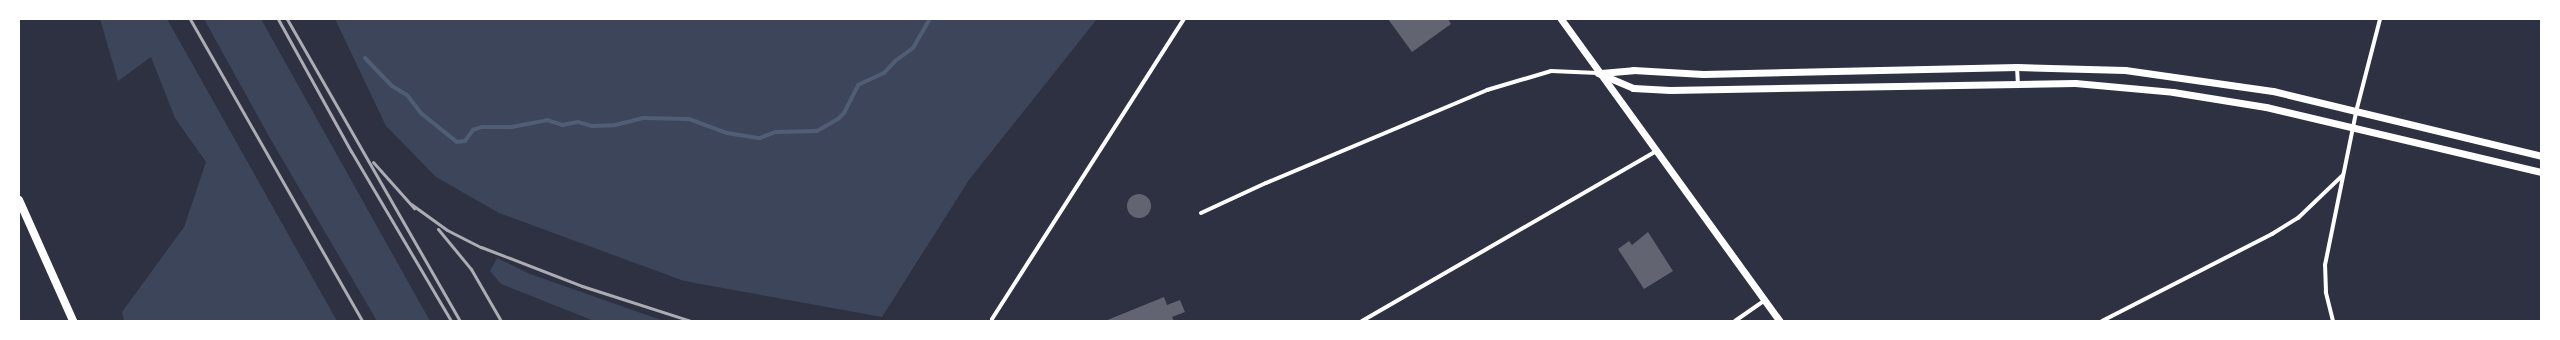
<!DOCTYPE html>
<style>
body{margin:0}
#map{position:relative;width:2560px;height:340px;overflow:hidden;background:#2d3142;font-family:Barlow,sans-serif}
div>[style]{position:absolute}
.green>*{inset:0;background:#3c4559}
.stream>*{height:4px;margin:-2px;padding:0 2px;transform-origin:2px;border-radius:2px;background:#4f5d75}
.building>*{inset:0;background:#626471}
.round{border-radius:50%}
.minor>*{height:4px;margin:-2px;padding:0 2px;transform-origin:2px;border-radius:2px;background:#fff}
.tertiary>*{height:7px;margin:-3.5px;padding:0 3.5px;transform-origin:3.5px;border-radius:3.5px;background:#fff}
.secondary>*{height:8px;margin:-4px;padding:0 4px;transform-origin:4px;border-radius:4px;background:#fff}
.rail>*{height:3px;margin:-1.5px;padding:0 1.5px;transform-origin:1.5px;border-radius:1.5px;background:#abadb3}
span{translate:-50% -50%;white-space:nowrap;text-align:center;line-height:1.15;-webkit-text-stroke:3px #fff;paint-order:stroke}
.frame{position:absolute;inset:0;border:20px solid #fff;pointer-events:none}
</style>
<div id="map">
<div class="green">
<div style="clip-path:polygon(100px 19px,167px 19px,337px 321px,124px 321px,122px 312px,184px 227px,206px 162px,175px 118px,151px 57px,118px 81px)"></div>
<div style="clip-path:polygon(204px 19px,261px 19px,430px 321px,377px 321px,271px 140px)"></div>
<div style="clip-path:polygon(335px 19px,1097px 19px,969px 180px,882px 317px,684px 281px,499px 213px,436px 177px,386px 126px)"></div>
<div style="clip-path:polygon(497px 258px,530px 274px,664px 321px,594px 321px,501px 284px,490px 271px)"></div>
</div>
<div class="stream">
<div style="left:365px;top:58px;width:39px;rotate:46deg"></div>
<div style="left:392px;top:86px;width:17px;rotate:31deg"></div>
<div style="left:407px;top:95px;width:24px;rotate:52deg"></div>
<div style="left:422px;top:114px;width:45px;rotate:38.7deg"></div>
<div style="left:457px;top:142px;width:8px;rotate:-7deg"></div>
<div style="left:465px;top:141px;width:14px;rotate:-54deg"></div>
<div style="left:473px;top:130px;width:9px;rotate:-18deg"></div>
<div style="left:482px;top:127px;width:30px"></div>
<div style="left:512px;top:127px;width:36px;rotate:-11deg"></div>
<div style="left:547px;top:120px;width:16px;rotate:18deg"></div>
<div style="left:562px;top:125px;width:16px;rotate:-11deg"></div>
<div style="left:578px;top:122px;width:15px;rotate:16deg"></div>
<div style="left:592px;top:126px;width:23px;rotate:-2deg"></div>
<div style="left:615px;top:125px;width:29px;rotate:-14deg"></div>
<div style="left:643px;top:118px;width:46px;rotate:1.2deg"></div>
<div style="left:689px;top:119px;width:40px;rotate:20.2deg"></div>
<div style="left:727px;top:133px;width:33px;rotate:9deg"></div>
<div style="left:760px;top:138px;width:17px;rotate:-21deg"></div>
<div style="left:776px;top:132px;width:41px;rotate:-1.4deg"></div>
<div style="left:817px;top:131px;width:24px;rotate:-30deg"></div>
<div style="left:838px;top:119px;width:8px;rotate:-45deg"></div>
<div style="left:844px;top:113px;width:31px;rotate:-63deg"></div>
<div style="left:858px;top:85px;width:29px;rotate:-25deg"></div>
<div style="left:884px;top:73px;width:16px;rotate:-47deg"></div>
<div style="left:895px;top:61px;width:22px;rotate:-36deg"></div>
<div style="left:913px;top:48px;width:34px;rotate:-60deg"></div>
</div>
<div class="building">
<div style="clip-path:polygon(1388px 19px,1448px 19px,1451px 24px,1412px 52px)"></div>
<div class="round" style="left:1127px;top:194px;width:24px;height:24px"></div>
<div style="clip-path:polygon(1648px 232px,1673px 271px,1644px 289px,1618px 249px,1629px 241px,1632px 245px)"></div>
<div style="clip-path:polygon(1164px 297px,1167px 305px,1180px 300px,1185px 312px,1172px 317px,1174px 321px,1105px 321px)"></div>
</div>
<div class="minor">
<div style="left:2017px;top:67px;width:17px;rotate:87deg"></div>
<div style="left:1201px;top:213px;width:72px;rotate:-24.8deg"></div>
<div style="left:1266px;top:183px;width:240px;rotate:-22.8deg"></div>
<div style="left:1487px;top:90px;width:67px;rotate:-16.5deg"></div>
<div style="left:1551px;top:71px;width:47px;rotate:2.4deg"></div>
<div style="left:992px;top:319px;width:356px;rotate:-57.4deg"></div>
<div style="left:1362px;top:321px;width:340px;rotate:-30deg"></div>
<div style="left:1735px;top:321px;width:37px;rotate:-35deg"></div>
<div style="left:2102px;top:321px;width:191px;rotate:-27.1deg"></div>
<div style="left:2272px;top:234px;width:31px;rotate:-32deg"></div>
<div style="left:2298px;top:218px;width:62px;rotate:-43.7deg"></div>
<div style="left:2333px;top:321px;width:30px;rotate:-104deg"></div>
<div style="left:2326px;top:292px;width:27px;rotate:-92deg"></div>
<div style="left:2325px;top:265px;width:156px;rotate:-78.5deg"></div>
<div style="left:2356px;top:112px;width:96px;rotate:-75.5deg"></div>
</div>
<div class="tertiary">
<div style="left:1561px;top:19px;width:373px;rotate:54.1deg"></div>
<div style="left:1598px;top:73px;width:38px;rotate:23deg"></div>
<div style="left:1633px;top:88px;width:37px;rotate:3deg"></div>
<div style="left:1670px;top:90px;width:405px;rotate:-1deg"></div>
<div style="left:2075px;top:83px;width:98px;rotate:5.2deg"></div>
<div style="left:2173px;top:92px;width:94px;rotate:9.2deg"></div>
<div style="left:2266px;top:107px;width:283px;rotate:13.3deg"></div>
<div style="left:1601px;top:73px;width:32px;rotate:-5deg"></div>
<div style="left:1633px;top:70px;width:70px;rotate:3.3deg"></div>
<div style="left:1703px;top:74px;width:314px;rotate:-1.3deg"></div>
<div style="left:2017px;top:67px;width:108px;rotate:1.6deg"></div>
<div style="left:2125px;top:70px;width:149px;rotate:8.1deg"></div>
<div style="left:2273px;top:91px;width:276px;rotate:13.6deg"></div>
</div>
<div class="secondary">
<div style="left:19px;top:200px;width:133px;rotate:65.9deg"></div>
</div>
<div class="rail">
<div style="left:190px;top:19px;width:348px;rotate:60.3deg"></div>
<div style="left:278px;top:19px;width:151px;rotate:61.1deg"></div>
<div style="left:351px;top:151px;width:197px;rotate:59.5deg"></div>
<div style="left:287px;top:19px;width:348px;rotate:60.2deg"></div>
<div style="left:373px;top:162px;width:62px;rotate:48.3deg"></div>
<div style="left:411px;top:204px;width:44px;rotate:35.8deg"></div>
<div style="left:447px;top:230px;width:38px;rotate:27deg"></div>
<div style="left:481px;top:247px;width:108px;rotate:21.1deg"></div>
<div style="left:582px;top:286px;width:114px;rotate:17.8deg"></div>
<div style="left:438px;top:229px;width:52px;rotate:50.5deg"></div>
<div style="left:471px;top:269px;width:60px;rotate:60deg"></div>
</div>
<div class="frame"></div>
</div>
